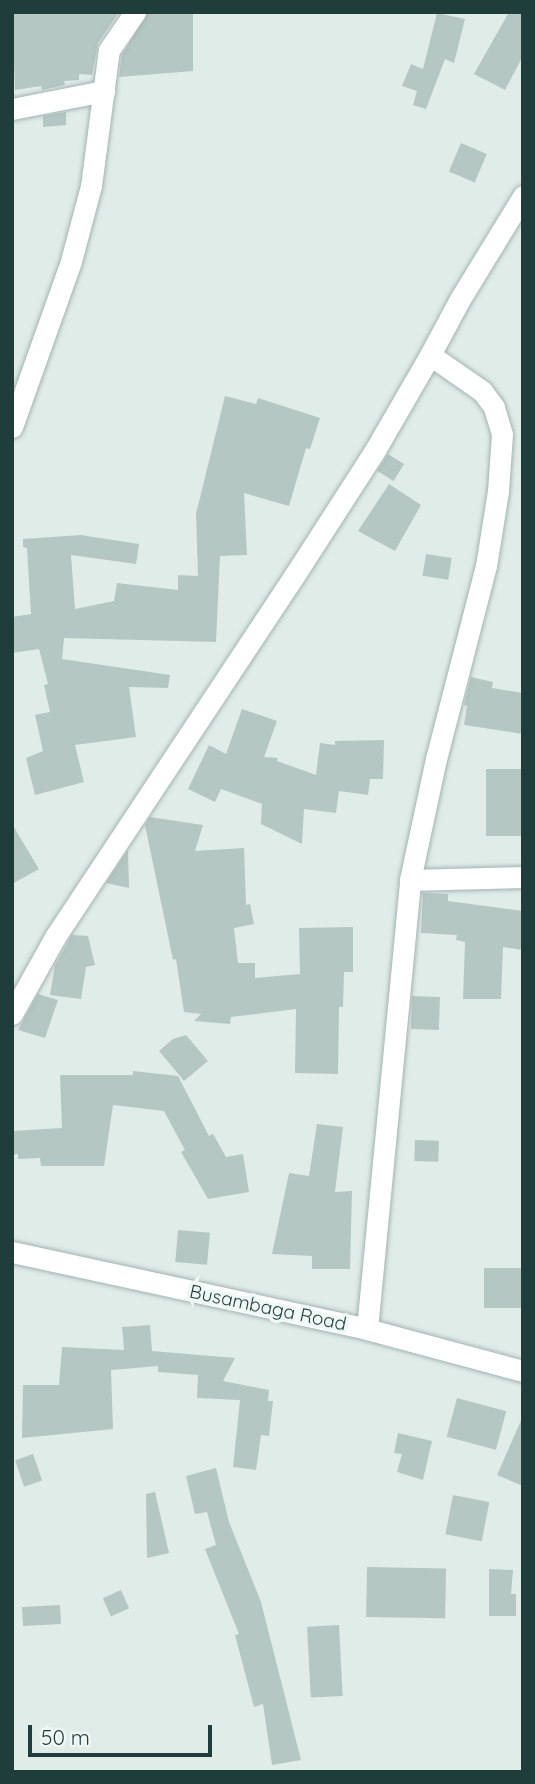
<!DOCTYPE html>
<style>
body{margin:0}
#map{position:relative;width:535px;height:1784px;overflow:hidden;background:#e0ece8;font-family:Quicksand,sans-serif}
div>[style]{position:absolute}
.building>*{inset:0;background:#b5c7c2;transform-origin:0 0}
.roads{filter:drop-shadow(0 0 2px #a2b4b0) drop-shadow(0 0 2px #a2b4b0)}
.street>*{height:21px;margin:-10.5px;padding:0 10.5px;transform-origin:10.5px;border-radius:10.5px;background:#fff}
span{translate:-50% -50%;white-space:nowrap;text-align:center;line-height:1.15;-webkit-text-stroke:7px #f0f8f5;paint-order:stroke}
.street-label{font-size:19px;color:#1f3d3a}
.frame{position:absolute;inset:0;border:14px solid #1f3d3a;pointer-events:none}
.scale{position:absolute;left:28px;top:1725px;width:184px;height:32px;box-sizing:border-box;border:4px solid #1f3d3a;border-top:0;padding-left:9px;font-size:21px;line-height:24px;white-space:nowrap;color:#1f3d3a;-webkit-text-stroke:5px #f0f8f5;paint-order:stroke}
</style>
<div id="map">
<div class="building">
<div style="clip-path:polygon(12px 12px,119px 12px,98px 43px,92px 75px,79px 74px,79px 80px,64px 81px,65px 85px,42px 90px,41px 86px,15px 90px)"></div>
<div style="clip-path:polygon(148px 12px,193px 12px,193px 71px,119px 77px,122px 55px)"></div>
<div style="clip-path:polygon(509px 12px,523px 12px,523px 56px,505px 90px,474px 74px)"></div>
<div style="clip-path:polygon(437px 13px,465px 19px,454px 63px,445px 59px,426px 109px,413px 105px,417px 91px,402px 86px,411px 64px,423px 69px)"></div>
<div style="clip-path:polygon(66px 112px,66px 125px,43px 127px,43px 116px)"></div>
<div style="left:461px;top:143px;width:28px;height:31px;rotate:23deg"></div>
<div style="clip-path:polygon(225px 396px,256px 404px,258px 398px,320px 418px,310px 449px,306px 448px,289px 506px,244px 493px,247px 555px,220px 556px,216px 642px,64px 638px,62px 659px,170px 675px,168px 688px,129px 687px,136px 737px,75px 745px,84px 782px,35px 795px,26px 758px,43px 751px,35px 715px,50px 712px,44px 685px,48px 684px,39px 649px,12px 653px,12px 617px,31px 614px,27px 548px,23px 547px,23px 539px,81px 535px,139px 544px,136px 564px,71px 555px,75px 609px,114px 601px,117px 583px,178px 590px,178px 575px,198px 576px,196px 514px)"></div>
<div style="left:388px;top:454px;width:19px;height:20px;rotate:32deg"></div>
<div style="clip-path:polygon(389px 484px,421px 505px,395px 551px,358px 531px)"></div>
<div style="left:426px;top:554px;width:26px;height:22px;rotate:9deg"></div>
<div style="clip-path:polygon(471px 677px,493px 682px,492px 688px,523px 693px,523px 734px,464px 725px,467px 706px,464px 705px)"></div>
<div style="clip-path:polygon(242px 709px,277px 721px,264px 757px,278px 758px,277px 761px,316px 775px,320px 743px,335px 745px,335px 741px,384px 740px,383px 779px,370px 779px,368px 795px,339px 791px,336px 813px,304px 809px,302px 844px,261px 824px,262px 804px,221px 789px,215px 802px,188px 789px,209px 745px,226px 754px)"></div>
<div style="left:523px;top:769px;width:67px;height:37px;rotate:90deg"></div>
<div style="clip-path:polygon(150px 817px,203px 825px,195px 851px,244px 848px,246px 905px,250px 904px,254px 924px,234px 928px,238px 963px,255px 963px,255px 978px,300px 974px,299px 928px,353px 927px,353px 972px,344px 972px,343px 1007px,339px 1007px,338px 1074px,295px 1073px,296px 1009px,231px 1017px,230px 1024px,194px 1021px,201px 1014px,184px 1012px,176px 959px,173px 960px,145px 825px)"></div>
<div style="clip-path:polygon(12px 824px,39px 869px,12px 884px)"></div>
<div style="clip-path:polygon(128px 850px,129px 888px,106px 883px)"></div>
<div style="clip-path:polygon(423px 893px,448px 894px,448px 901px,523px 911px,523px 950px,503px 947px,501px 999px,463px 999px,465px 942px,456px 940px,457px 935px,421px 933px)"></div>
<div style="clip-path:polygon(72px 935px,88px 936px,95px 965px,86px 967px,81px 999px,50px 995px,55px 965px)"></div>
<div style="clip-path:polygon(38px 994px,58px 1000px,45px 1038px,18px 1030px)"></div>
<div style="left:412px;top:996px;width:28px;height:33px;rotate:2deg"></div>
<div style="clip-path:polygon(186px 1035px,208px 1061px,184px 1081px,159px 1051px,173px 1039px)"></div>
<div style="clip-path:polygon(133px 1071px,178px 1076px,209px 1136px,213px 1134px,226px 1157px,243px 1154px,249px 1192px,208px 1199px,181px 1152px,185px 1150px,164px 1111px,113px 1105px,104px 1166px,41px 1166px,40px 1158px,18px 1159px,18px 1154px,12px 1155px,12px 1131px,62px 1128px,60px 1075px,133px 1075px)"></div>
<div style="clip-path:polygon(317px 1124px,343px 1127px,335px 1192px,352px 1191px,350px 1269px,312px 1269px,312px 1256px,272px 1254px,289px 1173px,309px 1176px)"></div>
<div style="left:415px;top:1140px;width:24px;height:21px;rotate:2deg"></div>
<div style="left:178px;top:1230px;width:32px;height:32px;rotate:5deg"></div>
<div style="left:523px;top:1268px;width:40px;height:39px;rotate:90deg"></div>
<div style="clip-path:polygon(150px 1325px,152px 1351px,235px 1358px,223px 1381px,269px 1390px,268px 1401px,273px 1401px,269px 1436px,261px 1435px,256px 1470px,233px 1467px,240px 1400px,197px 1398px,198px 1375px,158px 1372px,158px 1366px,111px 1370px,113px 1429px,22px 1438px,23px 1385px,59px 1385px,62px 1347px,124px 1350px,122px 1327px)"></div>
<div style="left:457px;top:1398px;width:51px;height:40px;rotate:15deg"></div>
<div style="clip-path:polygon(523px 1416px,523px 1486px,497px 1475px)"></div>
<div style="clip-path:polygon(398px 1433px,432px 1441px,423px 1480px,397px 1472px,402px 1454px,394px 1453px)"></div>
<div style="left:33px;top:1454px;width:28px;height:19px;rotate:71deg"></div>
<div style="clip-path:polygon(216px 1468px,229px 1522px,261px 1602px,301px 1760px,272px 1765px,263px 1704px,254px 1707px,235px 1635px,239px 1634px,205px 1549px,216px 1545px,207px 1512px,195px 1514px,186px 1476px)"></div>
<div style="clip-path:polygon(155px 1492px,169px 1553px,147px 1558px,146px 1494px)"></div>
<div style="left:453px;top:1495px;width:37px;height:40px;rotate:11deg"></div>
<div style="left:367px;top:1567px;width:79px;height:50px;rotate:1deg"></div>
<div style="clip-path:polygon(489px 1569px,513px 1570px,511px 1594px,516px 1594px,516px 1616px,489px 1616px)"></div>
<div style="left:121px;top:1590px;width:20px;height:20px;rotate:66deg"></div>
<div style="left:60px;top:1605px;width:19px;height:38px;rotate:87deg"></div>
<div style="left:339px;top:1625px;width:71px;height:32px;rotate:87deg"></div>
</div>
<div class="roads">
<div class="street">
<div style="left:12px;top:109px;width:94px;rotate:-11.1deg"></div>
<div style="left:12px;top:427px;width:176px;rotate:-70.4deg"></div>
<div style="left:71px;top:261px;width:78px;rotate:-75.1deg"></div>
<div style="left:91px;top:186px;width:137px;rotate:-82.5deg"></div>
<div style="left:109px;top:50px;width:46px;rotate:-55.6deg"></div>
<div style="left:410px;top:880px;width:113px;rotate:-1.5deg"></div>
<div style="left:12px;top:1014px;width:88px;rotate:-60.8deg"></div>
<div style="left:55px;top:937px;width:433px;rotate:-56.5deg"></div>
<div style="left:294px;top:576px;width:148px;rotate:-57.2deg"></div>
<div style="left:374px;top:452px;width:112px;rotate:-60deg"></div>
<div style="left:12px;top:1252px;width:363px;rotate:12.2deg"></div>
<div style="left:367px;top:1329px;width:162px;rotate:15.1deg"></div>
<div style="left:367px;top:1329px;width:451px;rotate:-84.5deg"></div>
<div style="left:410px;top:880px;width:124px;rotate:-77.9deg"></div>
<div style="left:436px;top:759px;width:199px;rotate:-75.5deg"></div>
<div style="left:486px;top:566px;width:76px;rotate:-80.9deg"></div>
<div style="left:498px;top:491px;width:57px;rotate:-86deg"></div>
<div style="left:502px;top:434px;width:28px;rotate:-107deg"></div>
<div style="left:494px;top:407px;width:20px;rotate:-127deg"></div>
<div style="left:482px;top:391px;width:63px;rotate:-145.3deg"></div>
<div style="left:430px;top:355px;width:64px;rotate:-61.8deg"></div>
<div style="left:460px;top:299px;width:121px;rotate:-58.5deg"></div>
</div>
</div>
<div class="street-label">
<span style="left:268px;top:1308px;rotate:12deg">Busambaga Road</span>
</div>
<div class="frame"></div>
<div class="scale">50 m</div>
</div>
